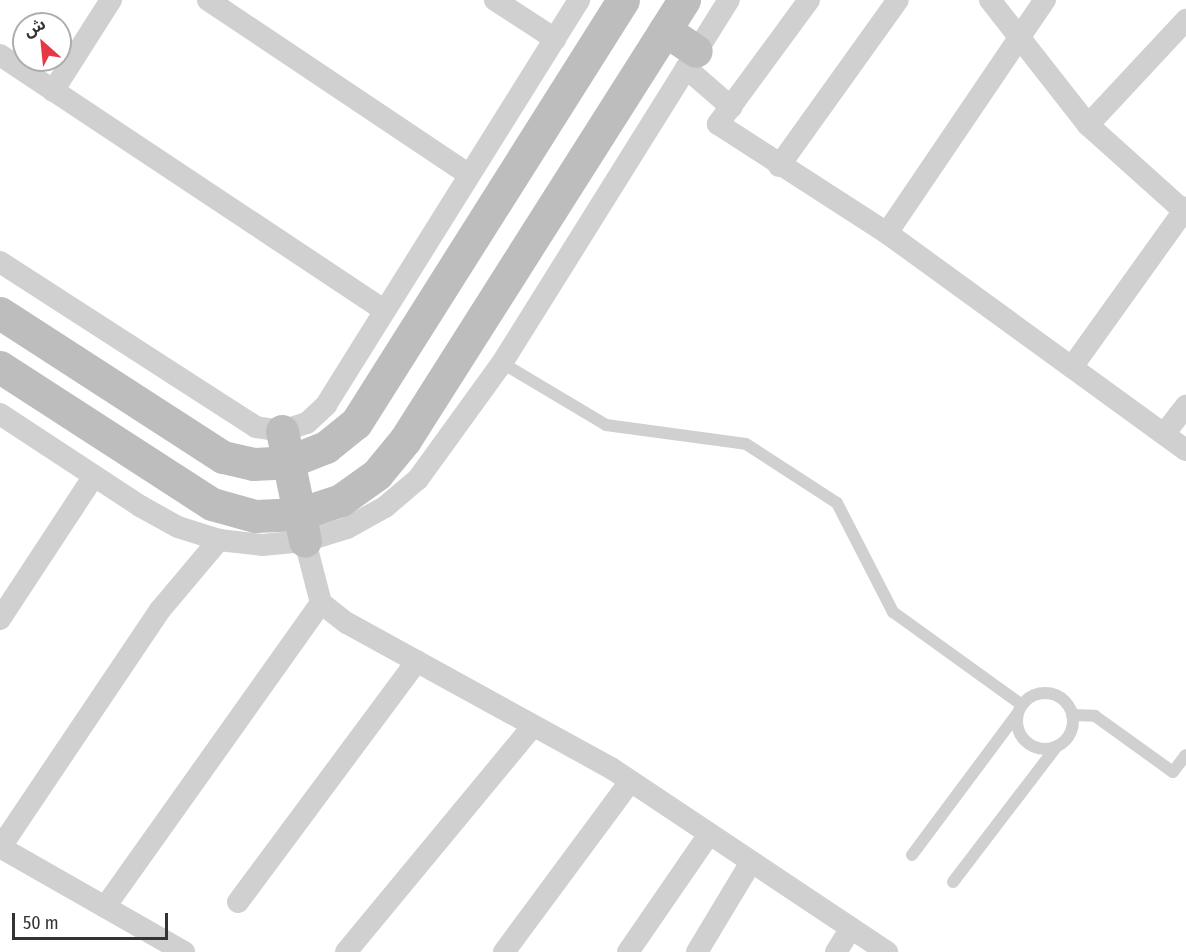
<!DOCTYPE html>
<meta charset="utf-8">
<style>
body{margin:0}
#map{position:relative;width:1186px;height:952px;overflow:hidden;background:#fff;font-family:"Fira Sans Condensed","Noto Sans Arabic",sans-serif}
div>[style]{position:absolute}
.service>*{height:12px;margin:-6px;padding:0 6px;transform-origin:6px;border-radius:6px;background:#d0d0d0}
.service>.ring{margin:-6px;padding:0;box-sizing:content-box;background:none;border:12px solid #d0d0d0;border-radius:50%}
.minor>*{height:22px;margin:-11px;padding:0 11px;transform-origin:11px;border-radius:11px;background:#d0d0d0}
.secondary>*{height:33px;margin:-16.5px;padding:0 16.5px;transform-origin:16.5px;border-radius:16.5px;background:#bdbdbd}
span{translate:-50% -50%;white-space:nowrap;text-align:center;line-height:1.15;-webkit-text-stroke:6px #fff;paint-order:stroke}
.north{position:absolute;left:12px;top:12px;width:60px;height:60px;box-sizing:border-box;background:#fff;border:2px solid #adadad;border-radius:50%;rotate:333deg;font-size:16px;font-weight:700;line-height:24px;text-align:center;color:#333}
.north::after{content:'';display:block;margin:auto;width:21px;height:27px;background:#e63946;clip-path:polygon(50% 0,100% 100%,50% 72%,0 100%)}
.scale{position:absolute;left:12px;top:913px;width:156px;height:27px;box-sizing:border-box;border:3px solid #333;border-top:0;padding-left:8px;font-size:18px;line-height:21px;white-space:nowrap;color:#333;-webkit-text-stroke:4px #fff;paint-order:stroke}
</style>
<div id="map">
<div class="service">
<div style="left:502px;top:363px;width:121px;rotate:30.8deg"></div>
<div style="left:606px;top:425px;width:141px;rotate:7.7deg"></div>
<div style="left:746px;top:444px;width:108px;rotate:33deg"></div>
<div style="left:837px;top:503px;width:123px;rotate:62.8deg"></div>
<div style="left:893px;top:612px;width:159px;rotate:35.8deg"></div>
<div class="ring" style="left:1017px;top:693px;width:44px;height:44px"></div>
<div style="left:1072px;top:715px;width:23px;rotate:2deg"></div>
<div style="left:1095px;top:716px;width:96px;rotate:35.7deg"></div>
<div style="left:1173px;top:772px;width:21px;rotate:-53deg"></div>
<div style="left:912px;top:855px;width:177px;rotate:-53.3deg"></div>
<div style="left:953px;top:882px;width:171px;rotate:-52.6deg"></div>
</div>
<div class="minor">
<div style="left:208px;top:0;width:313px;rotate:33.8deg"></div>
<div style="left:495px;top:0;width:72px;rotate:33deg"></div>
<div style="left:809px;top:0;width:154px;rotate:126.3deg"></div>
<div style="left:718px;top:124px;width:201px;rotate:32.8deg"></div>
<div style="left:887px;top:233px;width:369px;rotate:36deg"></div>
<div style="left:990px;top:0;width:159px;rotate:51.9deg"></div>
<div style="left:1088px;top:125px;width:132px;rotate:41.9deg"></div>
<div style="left:0;top:55px;width:460px;rotate:33.6deg"></div>
<div style="left:686px;top:68px;width:60px;rotate:40.9deg"></div>
<div style="left:53px;top:91px;width:108px;rotate:-57.5deg"></div>
<div style="left:1088px;top:125px;width:144px;rotate:-47deg"></div>
<div style="left:779px;top:166px;width:204px;rotate:-54.4deg"></div>
<div style="left:887px;top:233px;width:282px;rotate:-55.9deg"></div>
<div style="left:0;top:262px;width:305px;rotate:32.8deg"></div>
<div style="left:256px;top:427px;width:26px;rotate:9deg"></div>
<div style="left:282px;top:431px;width:26px;rotate:-18deg"></div>
<div style="left:307px;top:423px;width:26px;rotate:-43deg"></div>
<div style="left:326px;top:405px;width:478px;rotate:-58deg"></div>
<div style="left:1072px;top:367px;width:196px;rotate:-54.4deg"></div>
<div style="left:0;top:414px;width:168px;rotate:33.3deg"></div>
<div style="left:140px;top:506px;width:43px;rotate:28.9deg"></div>
<div style="left:178px;top:527px;width:43px;rotate:17.6deg"></div>
<div style="left:219px;top:540px;width:43px;rotate:6.6deg"></div>
<div style="left:262px;top:545px;width:43px;rotate:-5.3deg"></div>
<div style="left:305px;top:541px;width:44px;rotate:-17.2deg"></div>
<div style="left:347px;top:528px;width:43px;rotate:-28.9deg"></div>
<div style="left:385px;top:507px;width:43px;rotate:-40.3deg"></div>
<div style="left:418px;top:479px;width:143px;rotate:-54.1deg"></div>
<div style="left:502px;top:363px;width:428px;rotate:-58deg"></div>
<div style="left:1164px;top:434px;width:36px;rotate:-52deg"></div>
<div style="left:305px;top:541px;width:64px;rotate:75.5deg"></div>
<div style="left:321px;top:603px;width:33px;rotate:38deg"></div>
<div style="left:347px;top:623px;width:301px;rotate:28.8deg"></div>
<div style="left:611px;top:768px;width:332px;rotate:33.7deg"></div>
<div style="left:0;top:619px;width:171px;rotate:-56.7deg"></div>
<div style="left:0;top:847px;width:212px;rotate:29.7deg"></div>
<div style="left:0;top:848px;width:287px;rotate:-56.1deg"></div>
<div style="left:160px;top:610px;width:92px;rotate:-49.9deg"></div>
<div style="left:238px;top:902px;width:300px;rotate:-53.4deg"></div>
<div style="left:105px;top:907px;width:373px;rotate:-54.6deg"></div>
<div style="left:346px;top:952px;width:293px;rotate:-50.4deg"></div>
<div style="left:504px;top:952px;width:212px;rotate:-53.5deg"></div>
<div style="left:628px;top:952px;width:143px;rotate:-55.5deg"></div>
<div style="left:697px;top:952px;width:105px;rotate:-59deg"></div>
<div style="left:836px;top:952px;width:28px;rotate:-58deg"></div>
</div>
<div class="secondary">
<div style="left:665px;top:30px;width:37px;rotate:34deg"></div>
<div style="left:0;top:313px;width:265px;rotate:32.9deg"></div>
<div style="left:223px;top:457px;width:31px;rotate:13deg"></div>
<div style="left:253px;top:464px;width:35px;rotate:-3deg"></div>
<div style="left:288px;top:462px;width:41px;rotate:-21.5deg"></div>
<div style="left:326px;top:447px;width:38px;rotate:-39deg"></div>
<div style="left:356px;top:423px;width:500px;rotate:-57.74deg"></div>
<div style="left:0;top:367px;width:252px;rotate:32.9deg"></div>
<div style="left:212px;top:504px;width:45px;rotate:15.6deg"></div>
<div style="left:255px;top:516px;width:44px;rotate:-2.6deg"></div>
<div style="left:299px;top:514px;width:44px;rotate:-18.4deg"></div>
<div style="left:341px;top:500px;width:44px;rotate:-35.8deg"></div>
<div style="left:377px;top:474px;width:44px;rotate:-50.5deg"></div>
<div style="left:405px;top:440px;width:521px;rotate:-57.62deg"></div>
<div style="left:282px;top:431px;width:112px;rotate:78.2deg"></div>
</div>
<div class="north">ش</div>
<div class="scale">50 m</div>
</div>
